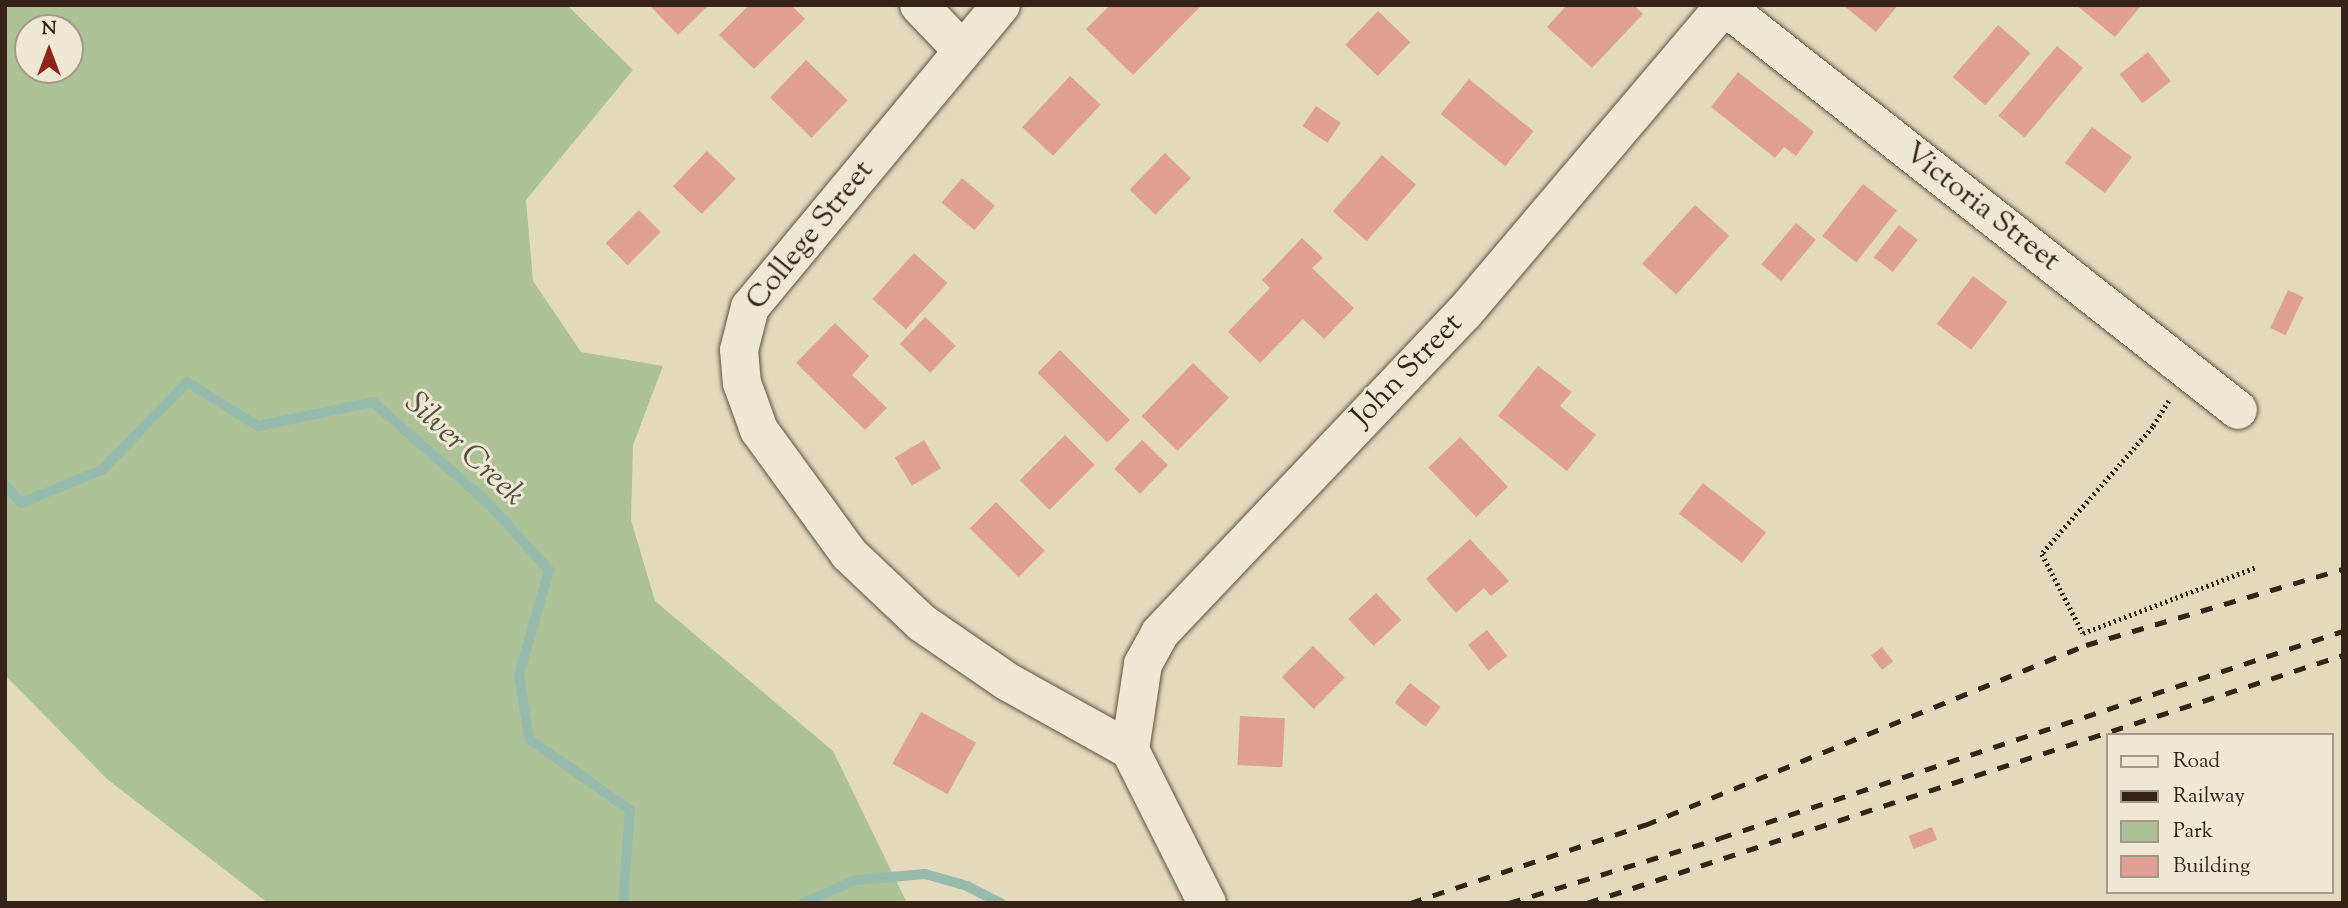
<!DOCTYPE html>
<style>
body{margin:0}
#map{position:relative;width:2348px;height:908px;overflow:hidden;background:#e3dabd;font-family:"Sorts Mill Goudy",serif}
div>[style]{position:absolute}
.green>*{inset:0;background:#adc196}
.stream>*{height:10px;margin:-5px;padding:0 5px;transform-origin:5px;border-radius:5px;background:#96bbad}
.building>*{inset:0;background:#e09f94;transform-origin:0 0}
.path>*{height:4.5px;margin-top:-2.25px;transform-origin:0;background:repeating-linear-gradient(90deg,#372217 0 2px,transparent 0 5.5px)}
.roads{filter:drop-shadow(0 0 2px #625040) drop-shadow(0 0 2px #625040)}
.minor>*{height:38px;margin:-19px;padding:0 19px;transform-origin:19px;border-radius:19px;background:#ede7d4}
.rail>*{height:5px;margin-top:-2.5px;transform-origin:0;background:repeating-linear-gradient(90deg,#372217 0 12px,transparent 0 24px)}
span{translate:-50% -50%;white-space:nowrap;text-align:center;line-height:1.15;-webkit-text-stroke:6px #ede7d4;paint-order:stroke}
.street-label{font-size:30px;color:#372217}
.water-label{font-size:32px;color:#545044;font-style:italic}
.frame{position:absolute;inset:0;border:7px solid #372217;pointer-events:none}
.legend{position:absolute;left:2106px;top:733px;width:228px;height:161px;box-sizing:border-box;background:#ede7d4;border:2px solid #a49888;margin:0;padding:9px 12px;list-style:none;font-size:21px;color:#372217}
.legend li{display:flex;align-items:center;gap:14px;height:35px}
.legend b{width:35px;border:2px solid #a49888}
.north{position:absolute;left:14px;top:14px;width:70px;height:70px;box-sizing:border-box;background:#ede7d4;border:2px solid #a49888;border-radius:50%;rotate:0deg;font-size:19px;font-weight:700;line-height:28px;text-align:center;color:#372217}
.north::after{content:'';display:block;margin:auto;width:24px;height:32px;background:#8f2418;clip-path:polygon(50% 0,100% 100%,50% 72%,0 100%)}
</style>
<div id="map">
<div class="green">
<div style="clip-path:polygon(evenodd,5px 5px,567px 5px,633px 70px,526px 200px,533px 281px,581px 352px,663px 366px,633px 445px,631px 520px,655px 601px,833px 751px,907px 903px,268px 903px,107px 779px,5px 675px,5px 5px,28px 28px,70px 28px,70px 70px,28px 70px,28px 28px)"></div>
</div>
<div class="stream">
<div style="left:5px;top:485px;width:24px;rotate:48deg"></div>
<div style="left:21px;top:503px;width:87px;rotate:-22.2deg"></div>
<div style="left:102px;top:470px;width:122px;rotate:-46deg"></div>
<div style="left:187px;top:382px;width:84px;rotate:31.8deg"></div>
<div style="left:258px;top:426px;width:117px;rotate:-11.8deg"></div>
<div style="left:373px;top:402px;width:153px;rotate:41.3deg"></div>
<div style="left:488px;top:503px;width:91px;rotate:47.7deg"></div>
<div style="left:549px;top:570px;width:109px;rotate:105.9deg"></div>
<div style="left:519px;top:675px;width:65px;rotate:81.1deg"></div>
<div style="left:529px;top:739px;width:123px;rotate:35.1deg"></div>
<div style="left:630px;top:810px;width:93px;rotate:94.3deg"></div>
<div style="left:803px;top:903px;width:58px;rotate:-23.5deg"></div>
<div style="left:856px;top:880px;width:69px;rotate:-5deg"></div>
<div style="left:925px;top:874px;width:44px;rotate:15.9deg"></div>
<div style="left:967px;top:886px;width:38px;rotate:27deg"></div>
</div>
<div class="building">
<div style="clip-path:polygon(649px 5px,709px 5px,678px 35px)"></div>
<div style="clip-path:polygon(749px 5px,791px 5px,805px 19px,754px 69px,719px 35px)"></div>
<div style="clip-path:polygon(1110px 5px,1198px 5px,1200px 7px,1133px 75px,1086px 29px)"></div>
<div style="clip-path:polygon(1567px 5px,1634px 5px,1643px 14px,1592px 68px,1547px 27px)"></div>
<div style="clip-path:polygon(1843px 5px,1898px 5px,1876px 32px)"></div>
<div style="clip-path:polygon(2076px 5px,2137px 5px,2140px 7px,2115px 37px)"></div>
<div style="left:1378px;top:11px;width:45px;height:47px;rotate:44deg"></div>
<div style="left:1998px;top:25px;width:43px;height:69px;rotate:41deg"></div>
<div style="left:2057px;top:46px;width:34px;height:91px;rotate:40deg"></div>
<div style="left:2148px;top:52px;width:37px;height:36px;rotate:52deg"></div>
<div style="left:806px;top:60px;width:58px;height:52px;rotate:44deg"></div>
<div style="clip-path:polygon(1738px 72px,1814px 132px,1796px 156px,1784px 147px,1775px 158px,1711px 107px)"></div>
<div style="left:1070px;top:76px;width:42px;height:70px;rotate:43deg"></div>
<div style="left:1469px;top:79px;width:83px;height:45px;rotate:39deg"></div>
<div style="left:1316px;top:106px;width:30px;height:24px;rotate:34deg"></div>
<div style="left:2092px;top:127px;width:50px;height:45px;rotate:37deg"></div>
<div style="left:707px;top:151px;width:40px;height:49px;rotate:44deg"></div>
<div style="left:1165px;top:153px;width:36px;height:51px;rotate:44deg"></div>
<div style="left:1382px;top:155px;width:45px;height:75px;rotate:41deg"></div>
<div style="left:962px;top:178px;width:43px;height:32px;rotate:40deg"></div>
<div style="left:1863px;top:184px;width:43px;height:66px;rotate:38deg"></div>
<div style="left:1695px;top:205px;width:46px;height:79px;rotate:42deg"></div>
<div style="left:639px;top:210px;width:31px;height:47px;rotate:45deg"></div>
<div style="left:1796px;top:223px;width:26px;height:54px;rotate:40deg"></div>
<div style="left:1899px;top:225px;width:24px;height:41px;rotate:38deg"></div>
<div style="clip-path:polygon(1302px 238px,1323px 258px,1312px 268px,1354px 308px,1324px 339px,1303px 319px,1260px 363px,1228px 332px,1270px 288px,1262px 280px)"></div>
<div style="left:914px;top:253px;width:45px;height:62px;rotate:42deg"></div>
<div style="left:1973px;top:276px;width:43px;height:60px;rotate:37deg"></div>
<div style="left:2288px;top:290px;width:17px;height:42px;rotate:25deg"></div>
<div style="left:925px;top:317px;width:42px;height:37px;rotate:43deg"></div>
<div style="clip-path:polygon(835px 323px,869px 356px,852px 375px,887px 408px,865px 430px,796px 363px)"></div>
<div style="left:1060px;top:350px;width:99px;height:32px;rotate:45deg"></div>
<div style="left:1193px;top:363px;width:50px;height:74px;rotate:44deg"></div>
<div style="clip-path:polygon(1538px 366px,1572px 392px,1560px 406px,1596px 435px,1567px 471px,1498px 416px)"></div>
<div style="left:1065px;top:435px;width:42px;height:64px;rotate:45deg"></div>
<div style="left:1460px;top:437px;width:69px;height:44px;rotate:46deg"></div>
<div style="left:924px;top:440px;width:33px;height:34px;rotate:59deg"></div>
<div style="left:1142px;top:440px;width:36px;height:40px;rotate:44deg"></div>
<div style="left:1703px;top:483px;width:80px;height:39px;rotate:38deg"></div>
<div style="left:996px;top:502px;width:69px;height:37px;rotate:45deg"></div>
<div style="clip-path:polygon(1470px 539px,1509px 581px,1491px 596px,1484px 588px,1456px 613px,1426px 579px)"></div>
<div style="left:1376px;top:593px;width:37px;height:38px;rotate:47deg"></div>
<div style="left:1487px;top:630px;width:33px;height:24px;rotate:52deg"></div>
<div style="left:1313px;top:646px;width:45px;height:44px;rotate:45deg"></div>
<div style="left:1882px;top:647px;width:18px;height:14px;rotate:52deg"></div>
<div style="left:1410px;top:683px;width:39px;height:25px;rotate:38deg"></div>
<div style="left:921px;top:712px;width:63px;height:59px;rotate:29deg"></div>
<div style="left:1240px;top:716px;width:45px;height:49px;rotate:3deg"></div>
<div style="left:1932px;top:827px;width:14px;height:25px;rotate:69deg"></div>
</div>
<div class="path">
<div style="left:2169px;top:401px;width:31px;rotate:122deg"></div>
<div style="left:2153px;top:427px;width:169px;rotate:131.2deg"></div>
<div style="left:2042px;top:554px;width:89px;rotate:62.6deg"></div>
<div style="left:2083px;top:633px;width:186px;rotate:-20.8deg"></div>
</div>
<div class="roads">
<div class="minor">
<div style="left:919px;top:5px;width:62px;rotate:46.3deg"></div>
<div style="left:1001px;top:5px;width:393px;rotate:129.7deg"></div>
<div style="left:750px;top:307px;width:44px;rotate:104.3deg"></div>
<div style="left:739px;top:350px;width:33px;rotate:85deg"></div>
<div style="left:742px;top:383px;width:50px;rotate:70.1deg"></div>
<div style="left:759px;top:430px;width:153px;rotate:54deg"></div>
<div style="left:849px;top:554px;width:100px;rotate:43.4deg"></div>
<div style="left:922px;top:623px;width:104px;rotate:34.5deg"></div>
<div style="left:1008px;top:682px;width:140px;rotate:29.1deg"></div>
<div style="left:1723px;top:5px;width:655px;rotate:38.18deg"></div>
<div style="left:1130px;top:750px;width:87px;rotate:-81.4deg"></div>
<div style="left:1143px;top:664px;width:35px;rotate:-61deg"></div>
<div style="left:1160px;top:633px;width:441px;rotate:-46.5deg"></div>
<div style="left:1464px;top:313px;width:404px;rotate:-49.7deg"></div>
<div style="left:1130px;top:750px;width:171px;rotate:63.3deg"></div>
</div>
</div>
<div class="rail">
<div style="left:1410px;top:903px;width:248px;rotate:-18.4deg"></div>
<div style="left:1645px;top:825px;width:476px;rotate:-22.2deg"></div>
<div style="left:2086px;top:645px;width:268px;rotate:-16.5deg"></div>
<div style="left:1509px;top:903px;width:221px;rotate:-17.1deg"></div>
<div style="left:1720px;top:838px;width:656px;rotate:-18.38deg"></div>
<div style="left:1587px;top:903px;width:796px;rotate:-18.16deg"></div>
</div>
<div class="street-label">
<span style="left:1981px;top:208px;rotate:38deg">Victoria Street</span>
<span style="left:811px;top:236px;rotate:-51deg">College Street</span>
<span style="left:1408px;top:371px;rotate:-46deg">John Street</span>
</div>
<div class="water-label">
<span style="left:464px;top:450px;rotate:43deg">Silver Creek</span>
</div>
<div class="frame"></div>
<ul class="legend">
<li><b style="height:9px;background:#ede7d4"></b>Road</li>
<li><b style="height:9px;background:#372217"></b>Railway</li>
<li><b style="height:19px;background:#adc196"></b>Park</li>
<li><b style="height:19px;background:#e09f94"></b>Building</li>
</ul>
<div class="north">N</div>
</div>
